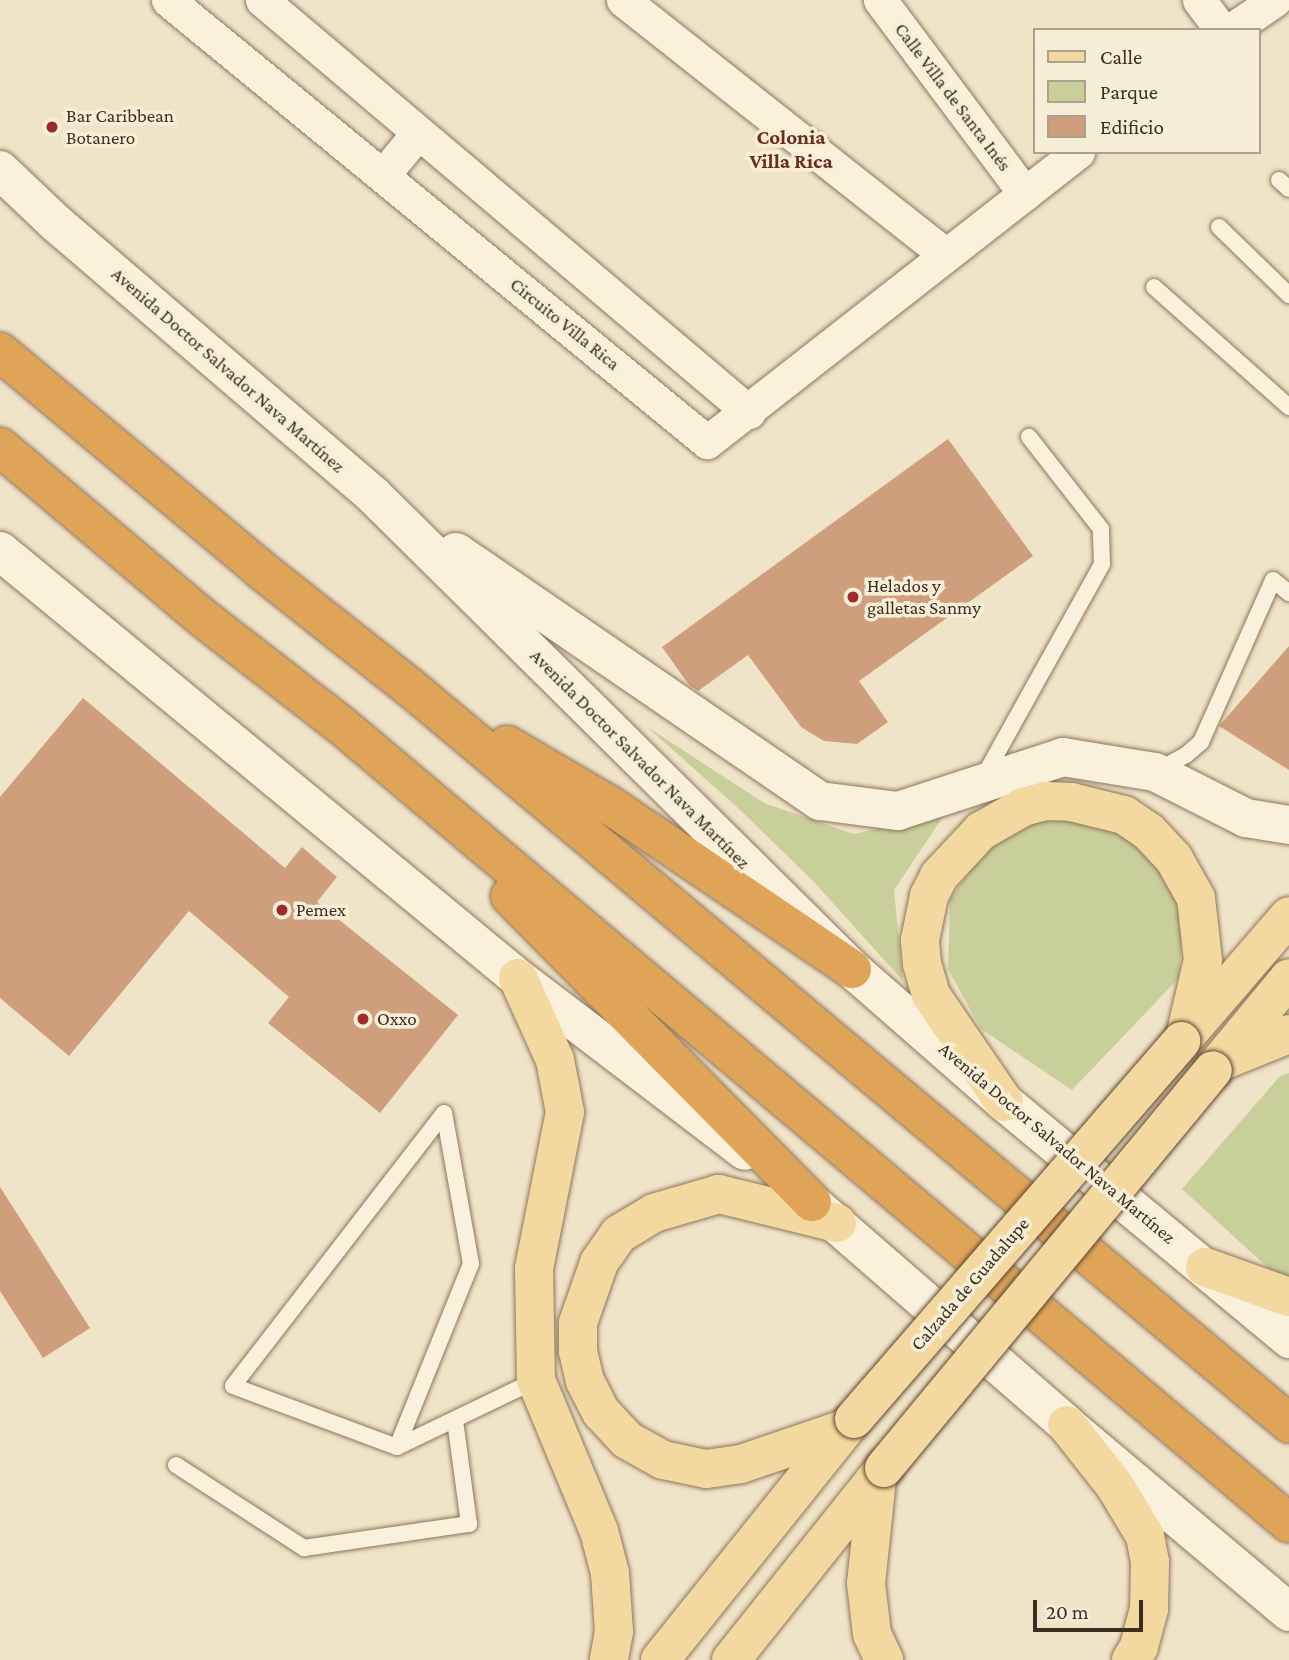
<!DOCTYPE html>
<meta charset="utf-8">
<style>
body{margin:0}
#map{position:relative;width:1289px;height:1660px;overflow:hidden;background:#f0e4c8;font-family:"Crimson Pro",serif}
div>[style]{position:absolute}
.green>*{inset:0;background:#c9cf9b}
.building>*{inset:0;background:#cf9f7d}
.roads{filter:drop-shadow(0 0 2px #8d765c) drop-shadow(0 0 2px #8d765c)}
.service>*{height:16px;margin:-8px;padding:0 8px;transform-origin:8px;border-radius:8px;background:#faf1dc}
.minor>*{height:33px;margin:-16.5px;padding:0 16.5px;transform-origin:16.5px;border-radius:16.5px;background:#faf1dc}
.secondary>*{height:38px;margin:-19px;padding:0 19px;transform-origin:19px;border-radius:19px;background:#faf1dc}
.primary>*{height:38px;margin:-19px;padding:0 19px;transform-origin:19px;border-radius:19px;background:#f3d9a0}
.motorway>*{height:38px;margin:-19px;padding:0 19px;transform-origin:19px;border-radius:19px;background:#e0a458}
.bridges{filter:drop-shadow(0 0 2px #5b4430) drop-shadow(0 0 2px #5b4430)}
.primary-bridge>*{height:38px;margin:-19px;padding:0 19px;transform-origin:19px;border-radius:19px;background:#f3d9a0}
.dots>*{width:19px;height:19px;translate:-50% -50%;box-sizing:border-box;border:4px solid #f7eed8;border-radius:50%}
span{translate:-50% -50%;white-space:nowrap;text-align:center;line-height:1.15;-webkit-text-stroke:7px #f7eed8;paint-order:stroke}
.street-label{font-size:19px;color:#3d2e20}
.poi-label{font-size:19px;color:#3d2e20}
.left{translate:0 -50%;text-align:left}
.neighbourhood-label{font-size:21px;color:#6b2e1e;font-weight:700}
.legend{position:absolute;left:1033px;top:28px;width:228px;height:126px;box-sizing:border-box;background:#f7eed8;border:2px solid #ada18e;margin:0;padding:9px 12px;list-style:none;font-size:21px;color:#3d2e20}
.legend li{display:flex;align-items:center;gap:14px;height:35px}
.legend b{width:35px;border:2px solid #ada18e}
.scale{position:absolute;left:1033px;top:1600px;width:110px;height:32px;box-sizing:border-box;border:4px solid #3d2e20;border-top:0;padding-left:9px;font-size:21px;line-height:24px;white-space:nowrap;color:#3d2e20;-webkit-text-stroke:5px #f7eed8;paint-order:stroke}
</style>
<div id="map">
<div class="green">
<div style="clip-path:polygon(646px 726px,764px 803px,854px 834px,946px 812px,894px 890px,903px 981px,814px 882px,737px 807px)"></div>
<div style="clip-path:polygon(1048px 813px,1110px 825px,1154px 861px,1184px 905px,1179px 978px,1072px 1090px,981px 1029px,948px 969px,950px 899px,990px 842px)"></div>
<div style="clip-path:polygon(1289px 1073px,1289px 1287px,1182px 1189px,1280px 1076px)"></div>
</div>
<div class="building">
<div style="clip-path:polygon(948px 439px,1033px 556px,859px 681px,888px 722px,857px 744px,824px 741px,801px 727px,748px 655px,698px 691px,689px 685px,662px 647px)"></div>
<div style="clip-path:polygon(1289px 646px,1289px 770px,1219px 726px)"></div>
<div style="clip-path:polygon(83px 698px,285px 868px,302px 847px,337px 877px,317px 902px,458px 1015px,380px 1113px,268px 1023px,289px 997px,189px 911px,69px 1056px,0 998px,0 797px)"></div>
<div style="clip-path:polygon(0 1187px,90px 1328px,43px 1358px,0 1291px)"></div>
</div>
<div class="roads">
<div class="service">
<div style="left:1279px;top:180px;width:13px;rotate:42deg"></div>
<div style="left:1219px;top:227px;width:98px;rotate:44.2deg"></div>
<div style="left:1154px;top:287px;width:181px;rotate:41.6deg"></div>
<div style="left:1157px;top:771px;width:33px;rotate:-29deg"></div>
<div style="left:1186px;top:755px;width:20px;rotate:-41deg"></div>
<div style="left:1201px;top:742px;width:177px;rotate:-66deg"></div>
<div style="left:1273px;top:580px;width:21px;rotate:39deg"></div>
<div style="left:983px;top:778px;width:245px;rotate:-60.9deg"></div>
<div style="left:1102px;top:564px;width:35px;rotate:-92deg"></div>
<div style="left:1101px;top:529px;width:117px;rotate:-128deg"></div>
<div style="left:397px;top:1447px;width:197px;rotate:-68deg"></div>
<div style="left:471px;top:1264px;width:153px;rotate:-100.1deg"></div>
<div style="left:444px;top:1113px;width:345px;rotate:127.7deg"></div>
<div style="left:233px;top:1386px;width:175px;rotate:20.4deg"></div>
<div style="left:397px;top:1447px;width:154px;rotate:-25.7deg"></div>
<div style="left:176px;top:1465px;width:153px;rotate:33deg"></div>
<div style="left:304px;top:1548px;width:167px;rotate:-8.3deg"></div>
<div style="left:469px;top:1524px;width:105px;rotate:-97.7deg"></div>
</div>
<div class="minor">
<div style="left:168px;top:0;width:697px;rotate:39.35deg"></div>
<div style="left:707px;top:442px;width:471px;rotate:-38deg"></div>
<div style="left:262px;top:0;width:638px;rotate:40.23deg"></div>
<div style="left:623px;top:0;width:410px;rotate:38.3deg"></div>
<div style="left:880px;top:0;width:242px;rotate:53.2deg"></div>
<div style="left:1199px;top:0;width:38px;rotate:53deg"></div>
<div style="left:1231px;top:30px;width:53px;rotate:-34.3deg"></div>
<div style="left:383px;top:175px;width:55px;rotate:-50.2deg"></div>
</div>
<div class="secondary">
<div style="left:0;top:170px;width:79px;rotate:43.5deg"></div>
<div style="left:57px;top:224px;width:416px;rotate:40.6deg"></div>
<div style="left:373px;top:495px;width:674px;rotate:44.7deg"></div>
<div style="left:852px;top:969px;width:202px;rotate:41.2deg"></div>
<div style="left:1004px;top:1102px;width:371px;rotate:39.7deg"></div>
<div style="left:0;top:551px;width:671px;rotate:39.5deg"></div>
<div style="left:518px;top:978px;width:285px;rotate:37.3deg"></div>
<div style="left:456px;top:552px;width:441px;rotate:34.4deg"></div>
<div style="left:820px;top:801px;width:79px;rotate:7.3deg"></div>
<div style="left:898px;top:811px;width:174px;rotate:-18.1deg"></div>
<div style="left:1063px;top:757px;width:93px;rotate:9.3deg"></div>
<div style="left:1155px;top:772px;width:102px;rotate:26.8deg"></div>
<div style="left:1246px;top:818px;width:44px;rotate:9.2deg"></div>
<div style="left:812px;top:1203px;width:338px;rotate:41deg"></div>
<div style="left:1067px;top:1425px;width:290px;rotate:40.1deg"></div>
</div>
<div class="primary">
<div style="left:518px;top:978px;width:90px;rotate:65.7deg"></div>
<div style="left:555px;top:1060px;width:53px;rotate:79.1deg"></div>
<div style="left:565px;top:1112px;width:159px;rotate:101.2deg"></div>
<div style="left:534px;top:1268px;width:112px;rotate:89deg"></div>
<div style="left:536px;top:1380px;width:164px;rotate:67.4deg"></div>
<div style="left:599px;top:1531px;width:43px;rotate:75.3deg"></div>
<div style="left:610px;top:1573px;width:58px;rotate:86.1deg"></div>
<div style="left:614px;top:1631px;width:29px;rotate:100deg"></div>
<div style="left:1189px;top:1032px;width:153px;rotate:-49.2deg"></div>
<div style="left:1220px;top:1062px;width:74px;rotate:-22.1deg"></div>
<div style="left:1213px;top:1070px;width:119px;rotate:-50.4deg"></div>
<div style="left:1004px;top:1102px;width:130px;rotate:-124.3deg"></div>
<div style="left:931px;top:995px;width:32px;rotate:-106deg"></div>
<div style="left:922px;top:964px;width:24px;rotate:-95deg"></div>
<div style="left:920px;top:940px;width:45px;rotate:-78.4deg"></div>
<div style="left:929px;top:896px;width:22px;rotate:-63deg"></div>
<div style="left:939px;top:876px;width:62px;rotate:-47deg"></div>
<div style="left:981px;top:831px;width:48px;rotate:-29.7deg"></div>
<div style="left:1023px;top:807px;width:24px;rotate:-15deg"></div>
<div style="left:1046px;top:801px;width:25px;rotate:2deg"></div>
<div style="left:1071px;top:802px;width:55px;rotate:13.8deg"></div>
<div style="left:1124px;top:815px;width:30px;rotate:34deg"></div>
<div style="left:1149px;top:832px;width:37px;rotate:47deg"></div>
<div style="left:1174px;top:859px;width:45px;rotate:60.6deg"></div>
<div style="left:1196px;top:898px;width:62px;rotate:83.6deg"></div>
<div style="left:1203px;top:960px;width:78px;rotate:103.3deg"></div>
<div style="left:837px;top:1223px;width:122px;rotate:-166.2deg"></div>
<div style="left:719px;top:1194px;width:68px;rotate:163.7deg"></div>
<div style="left:654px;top:1213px;width:41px;rotate:149deg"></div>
<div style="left:619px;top:1234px;width:35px;rotate:125deg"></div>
<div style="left:599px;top:1263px;width:64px;rotate:109.3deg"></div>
<div style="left:578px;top:1323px;width:28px;rotate:90deg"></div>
<div style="left:578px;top:1351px;width:31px;rotate:77deg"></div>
<div style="left:585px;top:1381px;width:35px;rotate:63deg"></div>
<div style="left:601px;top:1412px;width:38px;rotate:47deg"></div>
<div style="left:627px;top:1440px;width:41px;rotate:29.1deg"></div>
<div style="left:663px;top:1460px;width:44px;rotate:11.8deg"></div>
<div style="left:706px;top:1469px;width:35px;rotate:-8deg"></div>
<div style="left:741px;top:1464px;width:109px;rotate:-18.8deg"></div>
<div style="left:1205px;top:1267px;width:89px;rotate:19.7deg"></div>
<div style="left:1067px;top:1425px;width:78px;rotate:51.8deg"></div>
<div style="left:1115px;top:1486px;width:58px;rotate:59deg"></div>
<div style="left:1145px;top:1536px;width:26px;rotate:79deg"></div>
<div style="left:1150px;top:1562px;width:47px;rotate:91.2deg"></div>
<div style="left:1149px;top:1609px;width:39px;rotate:105deg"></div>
<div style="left:1139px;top:1647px;width:15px;rotate:122deg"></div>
<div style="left:877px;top:1479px;width:105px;rotate:96deg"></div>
<div style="left:866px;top:1583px;width:51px;rotate:83.3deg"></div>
<div style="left:872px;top:1634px;width:29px;rotate:65deg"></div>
<div style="left:660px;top:1660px;width:301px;rotate:-51.3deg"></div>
<div style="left:731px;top:1660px;width:246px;rotate:-51.4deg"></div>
</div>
<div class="motorway">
<div style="left:0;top:352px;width:339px;rotate:39.8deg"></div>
<div style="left:260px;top:569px;width:194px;rotate:38.3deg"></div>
<div style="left:412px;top:689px;width:1144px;rotate:39.93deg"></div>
<div style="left:0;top:447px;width:265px;rotate:40.1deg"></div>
<div style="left:203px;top:618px;width:175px;rotate:37.8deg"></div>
<div style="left:341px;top:725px;width:1239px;rotate:40.09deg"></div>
<div style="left:507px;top:745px;width:121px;rotate:30.4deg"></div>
<div style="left:611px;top:806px;width:291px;rotate:34.1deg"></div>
<div style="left:510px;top:896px;width:430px;rotate:45.4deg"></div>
</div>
</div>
<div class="bridges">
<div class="primary-bridge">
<div style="left:854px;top:1419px;width:500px;rotate:-49.1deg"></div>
<div style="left:884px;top:1468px;width:516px;rotate:-50.42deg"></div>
</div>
</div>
<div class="dots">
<div style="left:52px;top:127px;background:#9e2a2b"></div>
<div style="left:853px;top:597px;background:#9e2a2b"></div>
<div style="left:282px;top:910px;background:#9e2a2b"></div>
<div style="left:363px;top:1019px;background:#9e2a2b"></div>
</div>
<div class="street-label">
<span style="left:953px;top:97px;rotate:53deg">Calle Villa de Santa Inés</span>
<span style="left:565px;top:324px;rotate:39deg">Circuito Villa Rica</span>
<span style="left:228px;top:370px;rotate:41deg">Avenida Doctor Salvador Nava Martínez</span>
<span style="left:640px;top:759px;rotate:45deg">Avenida Doctor Salvador Nava Martínez</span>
<span style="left:1057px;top:1143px;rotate:40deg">Avenida Doctor Salvador Nava Martínez</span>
<span style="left:970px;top:1284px;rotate:-49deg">Calzada de Guadalupe</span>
</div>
<div class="poi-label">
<span class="left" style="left:66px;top:127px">Bar Caribbean<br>Botanero</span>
<span class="left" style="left:867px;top:597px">Helados y<br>galletas Sanmy</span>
<span class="left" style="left:296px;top:910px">Pemex</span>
<span class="left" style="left:377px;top:1019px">Oxxo</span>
</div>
<div class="neighbourhood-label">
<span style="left:791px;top:149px">Colonia<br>Villa Rica</span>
</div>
<ul class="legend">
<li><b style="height:9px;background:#f3d9a0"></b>Calle</li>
<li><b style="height:19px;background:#c9cf9b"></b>Parque</li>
<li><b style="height:19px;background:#cf9f7d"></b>Edificio</li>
</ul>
<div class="scale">20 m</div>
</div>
